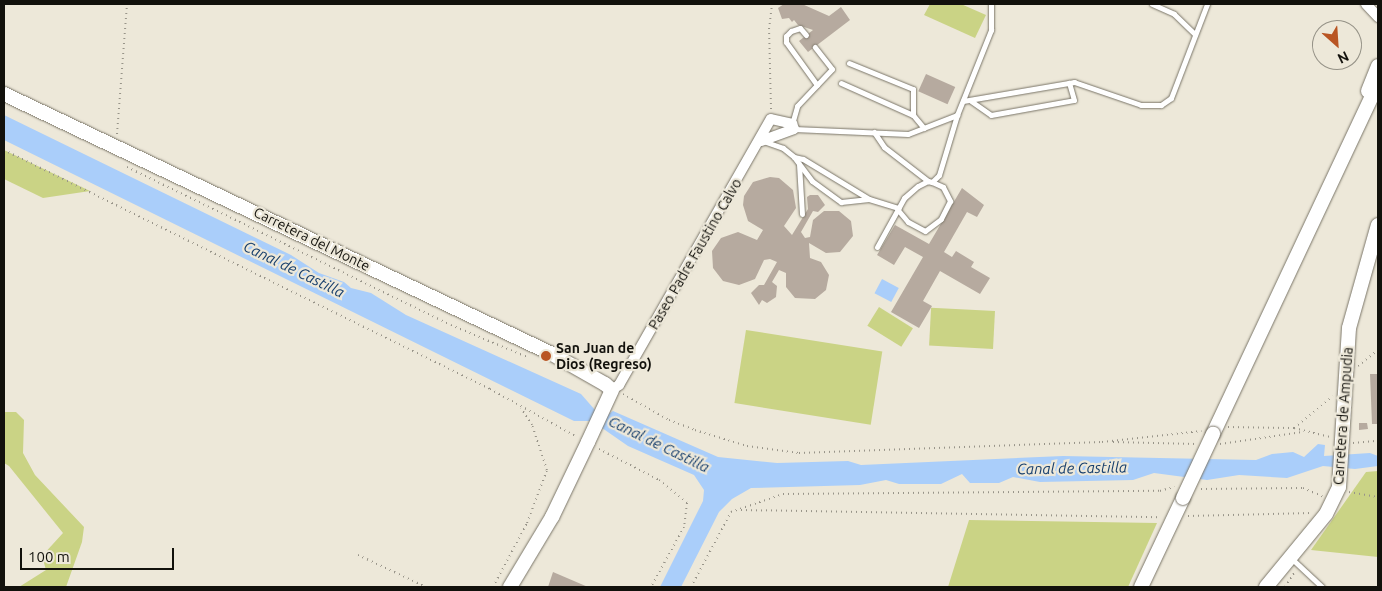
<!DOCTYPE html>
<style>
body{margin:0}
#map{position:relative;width:1382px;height:591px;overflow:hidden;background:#ede8d9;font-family:Ubuntu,sans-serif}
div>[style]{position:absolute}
.green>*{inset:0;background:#cad385;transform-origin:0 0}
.water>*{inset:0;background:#aacefa;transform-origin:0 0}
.building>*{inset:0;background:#b6aa9f;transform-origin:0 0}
.path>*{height:2px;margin-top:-1px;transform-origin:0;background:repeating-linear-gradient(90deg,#989489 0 1px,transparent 0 5px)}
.roads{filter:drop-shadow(0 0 1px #7a7568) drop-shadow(0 0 1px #7a7568)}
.lane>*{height:5px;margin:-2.5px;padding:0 2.5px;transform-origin:2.5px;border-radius:2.5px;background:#fff}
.street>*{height:10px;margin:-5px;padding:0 5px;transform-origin:5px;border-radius:5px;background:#fff}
.secondary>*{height:14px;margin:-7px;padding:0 7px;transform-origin:7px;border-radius:7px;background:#fff}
.bridges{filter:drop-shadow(0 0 1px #7a7568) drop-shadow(0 0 1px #7a7568)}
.secondary-bridge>*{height:14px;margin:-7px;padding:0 7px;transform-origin:7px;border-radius:7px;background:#fff}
.dots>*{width:14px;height:14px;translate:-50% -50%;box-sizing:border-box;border:2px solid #ede8d9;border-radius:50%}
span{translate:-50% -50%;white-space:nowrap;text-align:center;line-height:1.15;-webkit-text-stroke:4.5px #ede8d9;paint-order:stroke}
.street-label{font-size:14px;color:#12110c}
.poi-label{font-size:14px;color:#12110c;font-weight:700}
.left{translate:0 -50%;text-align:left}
.water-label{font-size:15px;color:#163e6c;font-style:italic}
.frame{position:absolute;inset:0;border:5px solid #12110c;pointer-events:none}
.north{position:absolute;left:1312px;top:20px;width:50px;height:50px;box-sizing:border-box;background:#ede8d9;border:1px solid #959287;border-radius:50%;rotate:154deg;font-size:14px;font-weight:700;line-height:20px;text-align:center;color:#12110c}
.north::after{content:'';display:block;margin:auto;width:18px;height:22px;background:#b95523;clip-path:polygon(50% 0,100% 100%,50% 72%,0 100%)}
.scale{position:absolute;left:20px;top:548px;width:154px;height:22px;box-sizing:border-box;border:2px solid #12110c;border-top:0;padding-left:6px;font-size:15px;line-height:18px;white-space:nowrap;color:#12110c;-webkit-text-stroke:4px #ede8d9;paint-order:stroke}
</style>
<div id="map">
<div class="green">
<div style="clip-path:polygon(930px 4px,961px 4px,986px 15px,975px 38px,924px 15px)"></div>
<div style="clip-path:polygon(4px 150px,90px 191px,43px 198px,4px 179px)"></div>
<div style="left:879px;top:307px;width:40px;height:22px;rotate:32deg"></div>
<div style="left:995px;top:311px;width:38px;height:64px;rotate:93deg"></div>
<div style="left:746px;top:330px;width:138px;height:74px;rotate:9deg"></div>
<div style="clip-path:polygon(4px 412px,16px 412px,24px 420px,23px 453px,35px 475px,84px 527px,82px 542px,66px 587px,19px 587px,46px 570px,42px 556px,63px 533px,9px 466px,4px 463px)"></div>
<div style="clip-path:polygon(1378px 471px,1378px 557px,1311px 550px,1366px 472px)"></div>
<div style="clip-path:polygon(969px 520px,1157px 523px,1128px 587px,948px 587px)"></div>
</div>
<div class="water">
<div style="clip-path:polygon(4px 115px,291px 255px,319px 273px,344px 282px,351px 288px,371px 293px,406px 315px,581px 394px,595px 410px,607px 415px,613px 411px,718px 457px,777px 463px,848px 461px,861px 465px,1063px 456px,1256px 460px,1272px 454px,1293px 452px,1304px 457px,1318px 444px,1325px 445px,1324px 456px,1370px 453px,1378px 456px,1378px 466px,1355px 469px,1323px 466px,1287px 478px,1239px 475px,1207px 480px,1154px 473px,1133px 480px,1040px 482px,1013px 477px,999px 483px,970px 483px,962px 474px,941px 484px,899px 484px,886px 480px,860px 485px,751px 488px,732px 499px,719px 512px,681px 587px,660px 587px,703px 501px,704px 490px,694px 475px,628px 446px,592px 421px,574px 421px,4px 140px)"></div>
<div style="left:882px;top:279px;width:19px;height:16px;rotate:28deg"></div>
</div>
<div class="building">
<div style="clip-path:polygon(784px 4px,802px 4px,829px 16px,841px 7px,850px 20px,808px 52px,799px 41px,813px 30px,798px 25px,794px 20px,792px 22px,789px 18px,782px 19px,778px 8px)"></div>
<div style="left:926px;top:74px;width:32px;height:19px;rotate:24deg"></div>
<div style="clip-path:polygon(770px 177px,779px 178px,793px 190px,796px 208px,784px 226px,792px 235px,808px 209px,807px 197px,810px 195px,818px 195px,825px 205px,818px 212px,813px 211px,801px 232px,805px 238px,810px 237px,813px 220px,824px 211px,839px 211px,851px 221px,853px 236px,840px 252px,826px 253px,809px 243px,810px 258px,821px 262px,829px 275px,826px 290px,815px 299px,795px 298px,786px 287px,786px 273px,779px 270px,772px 282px,777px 286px,776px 297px,767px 303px,762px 300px,759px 305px,751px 293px,759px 285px,764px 285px,777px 262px,770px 259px,764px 260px,755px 279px,739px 285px,723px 281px,713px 268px,712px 251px,721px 238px,738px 232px,757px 240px,763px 230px,748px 221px,743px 205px,744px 196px,753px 182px)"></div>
<div style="clip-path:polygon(962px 188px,984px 205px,977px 217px,967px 212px,944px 252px,952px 257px,956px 251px,974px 262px,971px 267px,990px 278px,980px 294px,940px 271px,923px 301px,932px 306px,919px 328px,891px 312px,923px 257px,905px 247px,894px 265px,877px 255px,895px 225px,929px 244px)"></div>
<div style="clip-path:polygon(1370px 374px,1378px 374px,1378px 424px,1372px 424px)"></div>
<div style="clip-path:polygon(1359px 423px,1367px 423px,1368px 429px,1359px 430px)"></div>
<div style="clip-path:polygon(553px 572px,588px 587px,548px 587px)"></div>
</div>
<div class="path">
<div style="left:771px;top:109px;width:80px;rotate:-91.4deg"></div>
<div style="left:769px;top:29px;width:25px;rotate:-83deg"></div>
<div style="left:117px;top:134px;width:130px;rotate:-85.6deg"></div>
<div style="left:4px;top:150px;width:542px;rotate:26.19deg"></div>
<div style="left:490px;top:389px;width:99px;rotate:28.9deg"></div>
<div style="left:127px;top:167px;width:360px;rotate:26deg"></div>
<div style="left:451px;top:325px;width:82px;rotate:22.8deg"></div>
<div style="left:1358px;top:366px;width:26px;rotate:-39deg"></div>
<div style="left:623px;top:394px;width:53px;rotate:29.5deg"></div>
<div style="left:669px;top:420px;width:28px;rotate:21deg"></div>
<div style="left:695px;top:430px;width:54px;rotate:17.1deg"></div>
<div style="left:747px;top:446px;width:52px;rotate:7.7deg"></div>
<div style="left:799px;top:453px;width:303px;rotate:-2.1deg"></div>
<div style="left:1102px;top:442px;width:100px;rotate:-6.3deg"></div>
<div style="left:1228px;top:427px;width:66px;rotate:0.9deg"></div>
<div style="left:1294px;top:428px;width:36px;rotate:14deg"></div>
<div style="left:1294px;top:428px;width:50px;rotate:-39.4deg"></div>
<div style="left:1113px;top:442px;width:83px;rotate:1.4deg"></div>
<div style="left:1353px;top:443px;width:25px;rotate:-5deg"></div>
<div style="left:1220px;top:444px;width:83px;rotate:-8.3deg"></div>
<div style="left:599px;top:449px;width:68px;rotate:27.3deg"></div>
<div style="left:659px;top:480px;width:36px;rotate:39deg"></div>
<div style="left:687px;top:503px;width:24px;rotate:97deg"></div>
<div style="left:684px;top:527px;width:68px;rotate:118.8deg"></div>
<div style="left:1201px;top:489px;width:102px;rotate:-0.6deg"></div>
<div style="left:1303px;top:488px;width:21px;rotate:23deg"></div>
<div style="left:1349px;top:492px;width:29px;rotate:10deg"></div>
<div style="left:741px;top:510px;width:420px;rotate:1deg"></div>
<div style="left:1188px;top:516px;width:123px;rotate:-1.4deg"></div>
<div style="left:358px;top:555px;width:75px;rotate:25.2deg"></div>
<div style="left:493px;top:587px;width:72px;rotate:-62deg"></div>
<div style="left:527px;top:523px;width:57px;rotate:-69.3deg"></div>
<div style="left:547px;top:470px;width:47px;rotate:-108.4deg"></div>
<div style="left:532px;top:425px;width:20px;rotate:-123deg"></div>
<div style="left:691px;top:587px;width:85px;rotate:-61.9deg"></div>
<div style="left:731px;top:512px;width:55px;rotate:-19.1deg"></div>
<div style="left:783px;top:494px;width:377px;rotate:-0.5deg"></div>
<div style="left:1160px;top:491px;width:15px;rotate:-16deg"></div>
<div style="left:1285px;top:587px;width:17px;rotate:-57deg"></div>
</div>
<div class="roads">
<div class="lane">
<div style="left:1152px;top:4px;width:24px;rotate:24deg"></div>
<div style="left:1174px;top:14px;width:28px;rotate:44deg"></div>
<div style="left:806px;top:35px;width:9px;rotate:-131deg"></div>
<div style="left:800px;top:28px;width:9px;rotate:162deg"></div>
<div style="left:791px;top:31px;width:7px;rotate:135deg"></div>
<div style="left:786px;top:36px;width:6px;rotate:90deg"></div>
<div style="left:786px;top:42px;width:53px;rotate:54.2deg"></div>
<div style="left:849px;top:63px;width:69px;rotate:22.1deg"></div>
<div style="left:913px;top:89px;width:26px;rotate:90deg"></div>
<div style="left:841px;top:83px;width:79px;rotate:24deg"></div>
<div style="left:913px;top:115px;width:17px;rotate:50deg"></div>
<div style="left:963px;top:101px;width:113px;rotate:-9.7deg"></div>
<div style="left:1074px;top:82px;width:71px;rotate:18.9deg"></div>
<div style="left:1141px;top:105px;width:20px"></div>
<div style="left:1161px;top:105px;width:12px;rotate:-35deg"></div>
<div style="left:1171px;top:98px;width:101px;rotate:-69deg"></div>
<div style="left:971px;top:101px;width:24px;rotate:35deg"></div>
<div style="left:991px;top:115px;width:84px;rotate:-10.2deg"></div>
<div style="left:1074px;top:100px;width:18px;rotate:-106deg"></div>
<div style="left:792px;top:124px;width:19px;rotate:-74deg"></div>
<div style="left:797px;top:106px;width:51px;rotate:-46.6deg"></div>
<div style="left:832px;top:69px;width:28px;rotate:-128deg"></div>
<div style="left:794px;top:129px;width:114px;rotate:2.5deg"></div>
<div style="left:908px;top:134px;width:53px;rotate:-21.2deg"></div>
<div style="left:874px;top:132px;width:18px;rotate:56deg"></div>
<div style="left:884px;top:147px;width:56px;rotate:37.7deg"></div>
<div style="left:763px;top:141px;width:21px;rotate:19deg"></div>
<div style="left:783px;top:148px;width:14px;rotate:39deg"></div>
<div style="left:794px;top:157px;width:30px;rotate:53deg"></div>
<div style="left:812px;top:181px;width:36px;rotate:36deg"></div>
<div style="left:841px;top:202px;width:28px;rotate:-6deg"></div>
<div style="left:794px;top:157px;width:9px;rotate:13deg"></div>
<div style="left:803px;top:159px;width:77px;rotate:31.2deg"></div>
<div style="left:869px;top:199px;width:31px;rotate:17deg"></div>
<div style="left:799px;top:164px;width:50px;rotate:86.6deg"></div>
<div style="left:932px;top:182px;width:10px;rotate:-45deg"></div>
<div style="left:939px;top:175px;width:63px;rotate:-73.3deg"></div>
<div style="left:957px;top:115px;width:92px;rotate:-68.2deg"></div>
<div style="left:991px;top:30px;width:26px;rotate:-90deg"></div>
<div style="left:877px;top:247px;width:56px;rotate:-61.1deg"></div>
<div style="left:904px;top:198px;width:18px;rotate:-41deg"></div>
<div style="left:918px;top:186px;width:11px;rotate:-27deg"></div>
<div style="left:928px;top:181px;width:4px;rotate:14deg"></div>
<div style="left:932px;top:182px;width:12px;rotate:24deg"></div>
<div style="left:943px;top:187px;width:16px;rotate:63deg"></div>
<div style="left:950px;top:201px;width:20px;rotate:117deg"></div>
<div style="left:941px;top:219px;width:20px;rotate:143deg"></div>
<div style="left:925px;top:231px;width:19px;rotate:-152deg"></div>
<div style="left:908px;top:222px;width:16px;rotate:-130deg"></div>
<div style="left:1291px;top:558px;width:42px;rotate:43.1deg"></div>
</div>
<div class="street">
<div style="left:1366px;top:4px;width:18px;rotate:47deg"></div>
<div style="left:612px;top:390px;width:9px;rotate:-36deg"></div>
<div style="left:619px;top:385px;width:306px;rotate:-60.3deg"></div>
<div style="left:771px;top:119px;width:22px;rotate:13deg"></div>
<div style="left:792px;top:124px;width:5px;rotate:68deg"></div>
<div style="left:794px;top:129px;width:35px;rotate:160deg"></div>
</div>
<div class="secondary">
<div style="left:1368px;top:91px;width:27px;rotate:-68deg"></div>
<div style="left:4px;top:94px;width:607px;rotate:25.38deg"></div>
<div style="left:552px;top:354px;width:61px;rotate:29.5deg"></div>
<div style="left:605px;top:384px;width:9px;rotate:41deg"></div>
<div style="left:612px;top:390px;width:57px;rotate:114.8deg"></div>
<div style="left:588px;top:442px;width:83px;rotate:115.6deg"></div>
<div style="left:552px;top:517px;width:82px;rotate:121deg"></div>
<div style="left:1213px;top:434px;width:387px;rotate:-64.8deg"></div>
<div style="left:1141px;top:587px;width:98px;rotate:-64.7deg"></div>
<div style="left:1266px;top:587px;width:94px;rotate:-50.6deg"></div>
<div style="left:1326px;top:514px;width:30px;rotate:-64deg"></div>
<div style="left:1339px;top:487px;width:159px;rotate:-86.4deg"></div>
<div style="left:1349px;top:328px;width:107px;rotate:-74.3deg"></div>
</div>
</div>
<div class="bridges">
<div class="secondary-bridge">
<div style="left:1183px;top:498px;width:71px;rotate:-64.9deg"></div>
</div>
</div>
<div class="dots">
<div style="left:546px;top:356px;background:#b95523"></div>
</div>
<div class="street-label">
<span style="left:312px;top:239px;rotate:26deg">Carretera del Monte</span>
<span style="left:695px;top:254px;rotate:-60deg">Paseo Padre Faustino Calvo</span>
<span style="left:1343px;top:416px;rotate:-86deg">Carretera de Ampudia</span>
</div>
<div class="poi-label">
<span class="left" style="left:556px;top:356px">San Juan de<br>Dios (Regreso)</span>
</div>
<div class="water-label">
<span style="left:294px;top:269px;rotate:26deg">Canal de Castilla</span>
<span style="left:659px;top:444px;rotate:26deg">Canal de Castilla</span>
<span style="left:1072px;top:468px;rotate:-1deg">Canal de Castilla</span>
</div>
<div class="frame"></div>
<div class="north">N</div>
<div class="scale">100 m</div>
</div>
